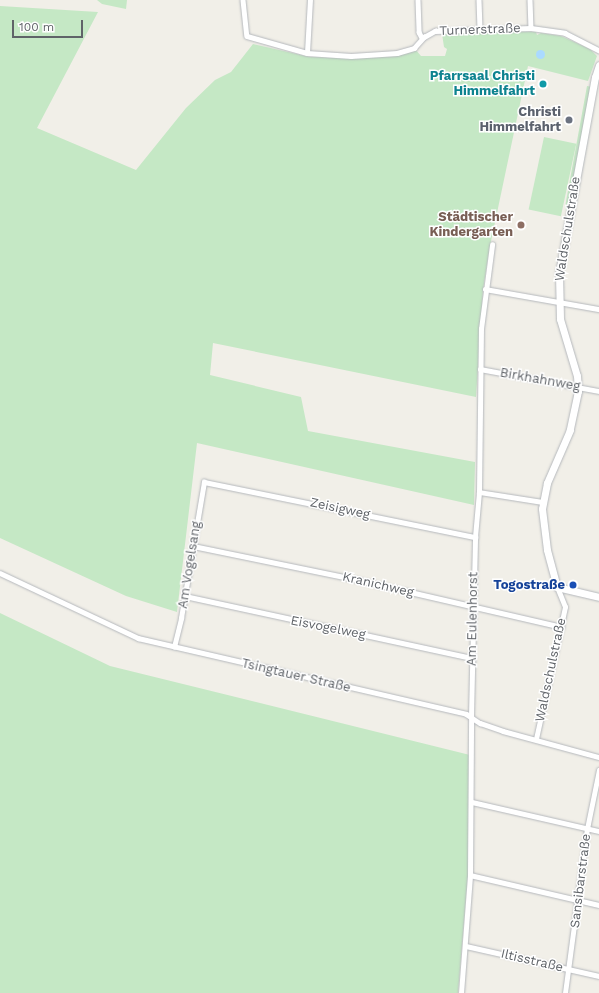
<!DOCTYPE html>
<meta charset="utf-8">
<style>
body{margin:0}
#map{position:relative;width:599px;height:993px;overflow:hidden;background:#f1efe8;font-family:"Work Sans",sans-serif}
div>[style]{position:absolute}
.green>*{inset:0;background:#c5e8c5;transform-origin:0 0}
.water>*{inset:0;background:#aadaff}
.round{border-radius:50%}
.roads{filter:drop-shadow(0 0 1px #b5b8bc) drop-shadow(0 0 1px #b5b8bc)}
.street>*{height:4.5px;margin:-2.25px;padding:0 2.25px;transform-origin:2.25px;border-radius:2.25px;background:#fff}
.secondary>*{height:7px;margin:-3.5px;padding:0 3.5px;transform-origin:3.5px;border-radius:3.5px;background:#fff}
.dots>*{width:11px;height:11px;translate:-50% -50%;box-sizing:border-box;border:2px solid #fff;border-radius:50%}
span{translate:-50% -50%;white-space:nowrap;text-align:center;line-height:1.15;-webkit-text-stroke:3px #fff;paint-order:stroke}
.street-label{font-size:13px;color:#5f6368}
.culture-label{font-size:13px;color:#0d838f;font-weight:700}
.right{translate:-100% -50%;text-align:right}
.worship-label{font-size:13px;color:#5b616d;font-weight:700}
.education-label{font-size:13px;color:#785e54;font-weight:700}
.transit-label{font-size:13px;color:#164399;font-weight:700}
.scale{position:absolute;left:12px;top:20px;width:71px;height:18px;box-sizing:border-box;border:2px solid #5f6368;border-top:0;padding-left:5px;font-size:12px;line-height:14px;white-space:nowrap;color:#5f6368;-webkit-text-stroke:3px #fff;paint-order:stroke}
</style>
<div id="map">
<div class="green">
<div style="clip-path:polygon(97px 0,127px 0,126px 9px,102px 4px)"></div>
<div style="clip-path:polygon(0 6px,98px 12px,37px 128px,136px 170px,186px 108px,215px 80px,231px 72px,253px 44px,310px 57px,366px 58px,397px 55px,415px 49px,421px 56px,445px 56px,447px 49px,444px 47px,442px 34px,518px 31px,536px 32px,537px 35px,541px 33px,561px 36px,590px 49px,597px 56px,588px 81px,528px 66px,490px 246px,483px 290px,476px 397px,213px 343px,210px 375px,301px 397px,308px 431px,475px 462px,474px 505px,197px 443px,177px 612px,126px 596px,0 538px)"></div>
<div style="clip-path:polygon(587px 86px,593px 87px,569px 216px,565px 207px)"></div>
<div style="left:544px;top:137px;width:33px;height:74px;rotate:12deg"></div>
<div style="clip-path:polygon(0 613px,110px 666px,470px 755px,468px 875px,458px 993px,0 993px)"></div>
</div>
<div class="water">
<div class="round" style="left:535.5px;top:49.5px;width:9px;height:9px"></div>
</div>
<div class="roads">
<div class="street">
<div style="left:243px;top:0;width:36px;rotate:84deg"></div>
<div style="left:247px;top:36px;width:62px;rotate:15.8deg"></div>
<div style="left:307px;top:53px;width:44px;rotate:3.9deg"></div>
<div style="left:351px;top:56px;width:46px;rotate:-3.7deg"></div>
<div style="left:397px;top:53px;width:18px;rotate:-16deg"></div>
<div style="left:414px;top:48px;width:15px;rotate:-48deg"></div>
<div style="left:424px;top:37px;width:13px;rotate:-29deg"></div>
<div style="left:435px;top:31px;width:96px;rotate:-1.8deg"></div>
<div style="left:531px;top:28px;width:34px;rotate:8deg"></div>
<div style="left:565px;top:33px;width:38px;rotate:27deg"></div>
<div style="left:418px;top:0;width:32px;rotate:88deg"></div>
<div style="left:419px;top:32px;width:7px;rotate:63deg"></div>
<div style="left:479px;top:0;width:29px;rotate:88deg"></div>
<div style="left:530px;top:0;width:28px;rotate:88deg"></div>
<div style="left:307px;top:53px;width:53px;rotate:-86.8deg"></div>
<div style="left:485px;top:289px;width:116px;rotate:10deg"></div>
<div style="left:480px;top:369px;width:121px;rotate:10.5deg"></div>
<div style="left:479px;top:492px;width:65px;rotate:8.9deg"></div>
<div style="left:193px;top:546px;width:164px;rotate:11.6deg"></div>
<div style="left:354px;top:579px;width:213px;rotate:13deg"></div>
<div style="left:0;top:573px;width:153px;rotate:25.2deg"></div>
<div style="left:138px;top:638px;width:337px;rotate:13deg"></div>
<div style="left:466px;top:714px;width:17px;rotate:33deg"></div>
<div style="left:480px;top:723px;width:24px;rotate:19deg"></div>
<div style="left:503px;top:731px;width:99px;rotate:15.2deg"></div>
<div style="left:185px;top:596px;width:294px;rotate:12.2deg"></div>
<div style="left:174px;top:647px;width:30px;rotate:-76deg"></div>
<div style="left:181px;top:618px;width:138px;rotate:-80.4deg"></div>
<div style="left:204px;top:482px;width:277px;rotate:11.5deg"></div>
<div style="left:536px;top:739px;width:135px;rotate:-77.6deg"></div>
<div style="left:565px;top:607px;width:22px;rotate:-112deg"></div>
<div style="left:472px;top:802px;width:130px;rotate:12.9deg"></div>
<div style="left:470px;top:875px;width:132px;rotate:13.1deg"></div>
<div style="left:466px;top:946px;width:136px;rotate:12.7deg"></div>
<div style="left:461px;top:993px;width:118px;rotate:-85.6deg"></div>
<div style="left:470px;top:875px;width:159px;rotate:-89.6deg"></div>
<div style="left:471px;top:716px;width:179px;rotate:-88.7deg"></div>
<div style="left:475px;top:537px;width:45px;rotate:-84.9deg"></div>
<div style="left:479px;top:492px;width:163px;rotate:-89.3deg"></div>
<div style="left:481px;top:329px;width:85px;rotate:-82.5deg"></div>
<div style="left:565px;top:993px;width:165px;rotate:-82.4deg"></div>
<div style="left:587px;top:829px;width:60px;rotate:-78.5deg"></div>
</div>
<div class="secondary">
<div style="left:599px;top:65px;width:13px;rotate:108deg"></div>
<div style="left:595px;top:77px;width:200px;rotate:100.4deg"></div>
<div style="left:559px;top:274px;width:45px;rotate:88.7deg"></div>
<div style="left:560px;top:319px;width:59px;rotate:73.4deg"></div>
<div style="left:577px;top:376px;width:15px;rotate:86deg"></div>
<div style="left:578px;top:391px;width:40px;rotate:102deg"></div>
<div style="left:570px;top:430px;width:58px;rotate:113.5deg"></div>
<div style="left:547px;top:483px;width:26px;rotate:101deg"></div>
<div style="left:542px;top:509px;width:41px;rotate:83deg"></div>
<div style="left:547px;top:550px;width:38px;rotate:75deg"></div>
<div style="left:557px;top:587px;width:43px;rotate:13.4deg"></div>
</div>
</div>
<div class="dots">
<div style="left:543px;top:84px;background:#0f9aa8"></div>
<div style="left:569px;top:120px;background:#6b7280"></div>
<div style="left:521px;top:225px;background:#8d6e63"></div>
<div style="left:573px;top:585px;background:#1a4fb4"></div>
</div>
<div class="street-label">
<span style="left:480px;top:30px;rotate:-2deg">Turnerstraße</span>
<span style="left:568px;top:229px;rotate:-81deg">Waldschulstraße</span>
<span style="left:540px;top:380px;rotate:10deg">Birkhahnweg</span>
<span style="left:340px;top:509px;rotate:12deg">Zeisigweg</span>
<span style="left:190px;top:565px;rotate:-81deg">Am Vogelsang</span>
<span style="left:378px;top:585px;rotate:13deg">Kranichweg</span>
<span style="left:473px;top:619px;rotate:-89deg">Am Eulenhorst</span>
<span style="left:328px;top:628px;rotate:11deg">Eisvogelweg</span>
<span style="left:551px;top:670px;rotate:-78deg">Waldschulstraße</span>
<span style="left:296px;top:676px;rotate:13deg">Tsingtauer Straße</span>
<span style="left:581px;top:881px;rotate:-83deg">Sansibarstraße</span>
<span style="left:532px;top:961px;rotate:13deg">Iltisstraße</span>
</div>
<div class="culture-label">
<span class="right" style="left:535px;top:84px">Pfarrsaal Christi<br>Himmelfahrt</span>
</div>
<div class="worship-label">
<span class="right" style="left:561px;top:120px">Christi<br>Himmelfahrt</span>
</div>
<div class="education-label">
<span class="right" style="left:513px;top:225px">Städtischer<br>Kindergarten</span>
</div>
<div class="transit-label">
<span class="right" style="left:565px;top:585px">Togostraße</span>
</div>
<div class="scale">100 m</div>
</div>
